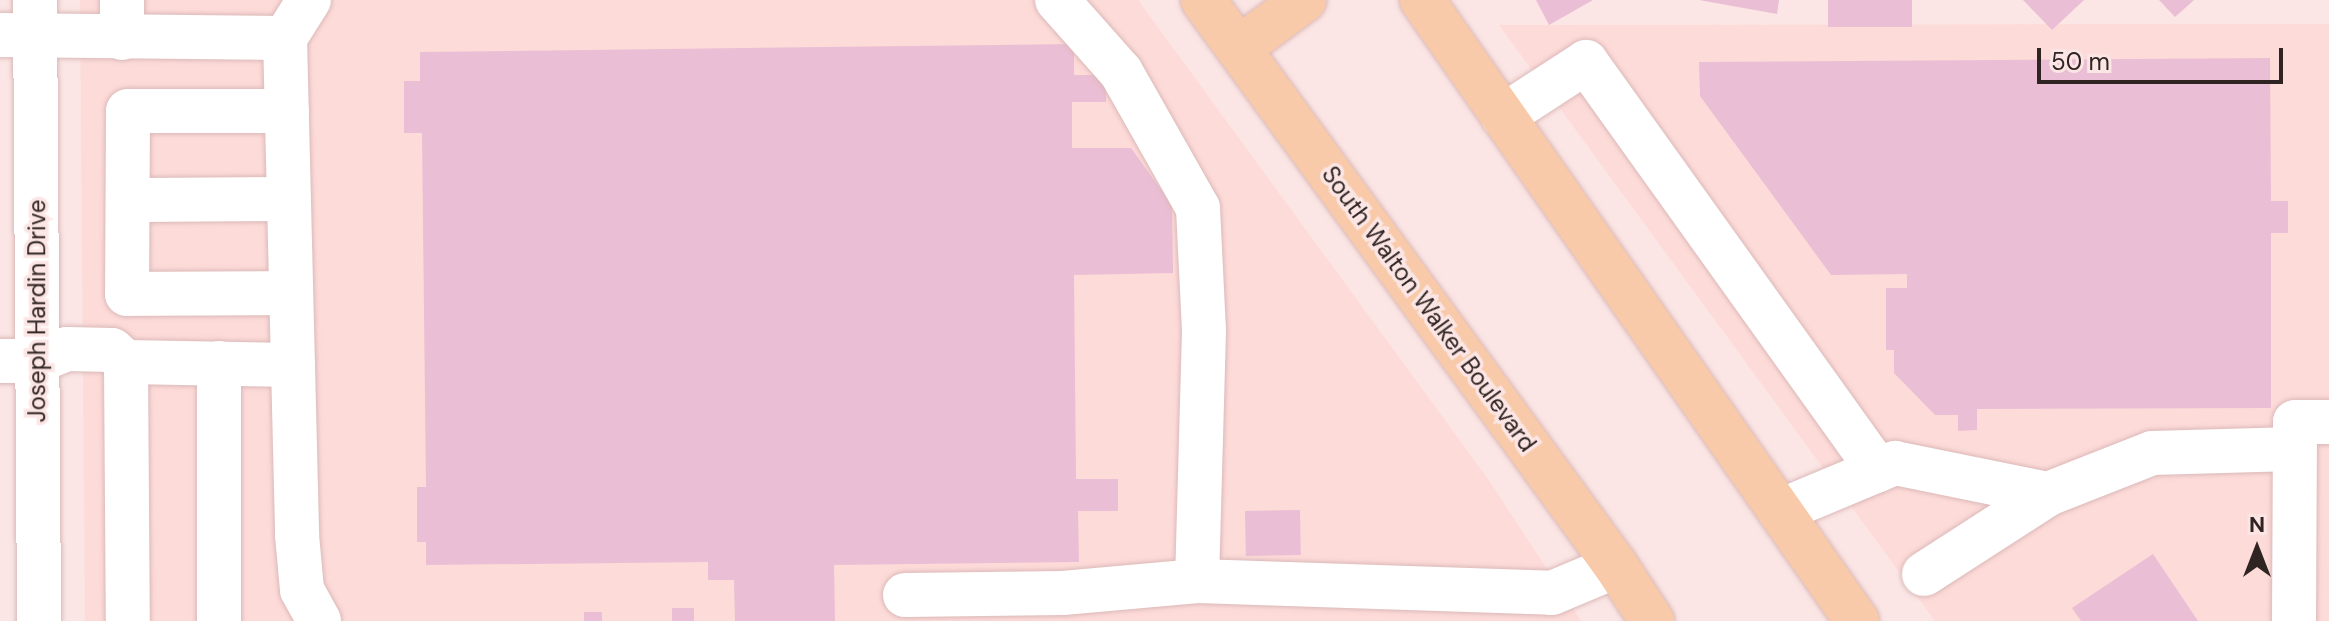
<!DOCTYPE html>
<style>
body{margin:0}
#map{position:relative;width:2329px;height:621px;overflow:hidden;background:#fbe6e5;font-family:"DM Sans",sans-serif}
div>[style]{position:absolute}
.built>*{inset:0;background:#fddbd9}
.building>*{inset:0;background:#eabed4;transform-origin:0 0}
.roads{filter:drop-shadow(0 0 2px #dbb9b8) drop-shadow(0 0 2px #dbb9b8)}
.minor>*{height:44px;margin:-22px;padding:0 22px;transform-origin:22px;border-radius:22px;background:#fff}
.major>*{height:44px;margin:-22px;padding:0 22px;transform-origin:22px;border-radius:22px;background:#f8caaa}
span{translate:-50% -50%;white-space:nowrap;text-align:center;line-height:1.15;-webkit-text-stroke:7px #fbe6e5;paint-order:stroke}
.street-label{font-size:24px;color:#302423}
.north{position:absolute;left:2217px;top:509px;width:80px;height:80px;-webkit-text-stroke:6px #fbe6e5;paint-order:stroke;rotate:0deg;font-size:22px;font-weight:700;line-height:32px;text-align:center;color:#302423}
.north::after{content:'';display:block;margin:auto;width:28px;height:36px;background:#302423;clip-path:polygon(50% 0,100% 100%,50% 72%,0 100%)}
.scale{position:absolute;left:2037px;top:48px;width:246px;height:36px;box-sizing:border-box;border:4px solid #302423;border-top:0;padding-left:10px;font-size:24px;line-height:28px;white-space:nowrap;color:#302423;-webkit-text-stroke:6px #fbe6e5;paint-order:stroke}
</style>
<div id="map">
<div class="built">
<div style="clip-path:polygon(80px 0,1138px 0,1488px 479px,1581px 621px,85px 621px)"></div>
<div style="clip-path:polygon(2329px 24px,2329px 621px,1935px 621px,1499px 25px)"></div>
</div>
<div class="building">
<div style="clip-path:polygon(1536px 0,1593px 0,1549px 25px)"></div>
<div style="clip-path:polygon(1699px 0,1779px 0,1777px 14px)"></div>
<div style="left:1828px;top:0;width:84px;height:27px"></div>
<div style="clip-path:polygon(2023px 0,2084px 0,2052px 30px)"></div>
<div style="clip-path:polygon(2159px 0,2194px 0,2175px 17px)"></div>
<div style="clip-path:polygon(1074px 44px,1074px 75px,1106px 75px,1106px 102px,1072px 102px,1072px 148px,1131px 148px,1172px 205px,1173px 273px,1074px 275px,1076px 479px,1118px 479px,1118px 511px,1078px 511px,1079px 562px,834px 565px,835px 621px,735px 621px,734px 580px,708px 580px,708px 562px,426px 565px,426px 542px,417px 542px,417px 487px,426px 487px,422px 133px,404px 133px,404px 81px,420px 81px,420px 52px)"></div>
<div style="clip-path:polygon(2270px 58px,2271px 201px,2288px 201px,2288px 233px,2271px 233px,2271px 408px,1977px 409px,1977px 430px,1958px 431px,1958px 415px,1935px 415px,1894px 373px,1894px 350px,1886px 350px,1886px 288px,1907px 288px,1907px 274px,1831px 275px,1700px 96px,1699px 62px)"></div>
<div style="left:1300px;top:510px;width:45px;height:55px;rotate:89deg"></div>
<div style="clip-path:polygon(2153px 554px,2198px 621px,2081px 621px,2072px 608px)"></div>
<div style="left:672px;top:608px;width:22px;height:13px"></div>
<div style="left:584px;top:612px;width:18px;height:9px"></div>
</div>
<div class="roads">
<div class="minor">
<div style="left:35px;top:0;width:621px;rotate:89.63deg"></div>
<div style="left:1057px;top:0;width:96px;rotate:48.4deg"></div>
<div style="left:1121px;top:72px;width:156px;rotate:60.5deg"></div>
<div style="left:1198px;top:208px;width:123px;rotate:87.2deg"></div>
<div style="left:1204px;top:331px;width:250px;rotate:91.6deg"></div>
<div style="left:1197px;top:581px;width:355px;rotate:1.9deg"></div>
<div style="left:1552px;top:593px;width:69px;rotate:-22.9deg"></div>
<div style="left:0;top:35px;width:285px;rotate:0.6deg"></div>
<div style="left:285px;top:38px;width:45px;rotate:-57.7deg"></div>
<div style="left:122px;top:38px;width:38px;rotate:-90deg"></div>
<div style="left:285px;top:38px;width:497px;rotate:88.6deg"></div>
<div style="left:297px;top:535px;width:55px;rotate:84.8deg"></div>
<div style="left:302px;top:590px;width:35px;rotate:61deg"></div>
<div style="left:287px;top:111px;width:159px;rotate:180deg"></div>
<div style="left:128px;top:111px;width:183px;rotate:90.3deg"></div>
<div style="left:127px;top:294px;width:164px;rotate:-0.3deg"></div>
<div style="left:1503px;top:116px;width:99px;rotate:-33deg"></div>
<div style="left:1586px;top:62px;width:502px;rotate:54.41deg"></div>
<div style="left:128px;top:200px;width:161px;rotate:-0.4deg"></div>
<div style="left:0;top:361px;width:37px"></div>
<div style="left:37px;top:361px;width:32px;rotate:-22deg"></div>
<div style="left:67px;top:349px;width:45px;rotate:1.3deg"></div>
<div style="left:112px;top:350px;width:18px;rotate:41deg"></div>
<div style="left:126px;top:362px;width:167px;rotate:1deg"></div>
<div style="left:126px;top:362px;width:259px;rotate:89.6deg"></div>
<div style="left:219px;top:363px;width:258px;rotate:90deg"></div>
<div style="left:1780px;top:511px;width:125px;rotate:-22.7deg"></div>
<div style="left:1895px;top:463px;width:156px;rotate:11.5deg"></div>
<div style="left:2048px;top:494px;width:112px;rotate:-21.5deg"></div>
<div style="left:2152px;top:453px;width:142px;rotate:-1.6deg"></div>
<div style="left:1924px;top:574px;width:148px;rotate:-32.8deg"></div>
<div style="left:905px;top:595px;width:158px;rotate:-0.7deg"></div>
<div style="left:1063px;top:593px;width:135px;rotate:-5.1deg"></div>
<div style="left:2294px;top:621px;width:199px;rotate:-89.7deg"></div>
<div style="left:2295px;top:422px;width:34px"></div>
</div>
<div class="major">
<div style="left:1203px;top:0;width:701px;rotate:53.88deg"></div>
<div style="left:1616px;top:566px;width:66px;rotate:56.8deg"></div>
<div style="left:1422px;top:0;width:758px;rotate:54.99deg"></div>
<div style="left:1239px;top:48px;width:81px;rotate:-36.4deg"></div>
</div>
</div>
<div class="street-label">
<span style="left:1429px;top:309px;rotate:54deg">South Walton Walker Boulevard</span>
<span style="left:37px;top:311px;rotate:-90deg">Joseph Hardin Drive</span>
</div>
<div class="north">N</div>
<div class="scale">50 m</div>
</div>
